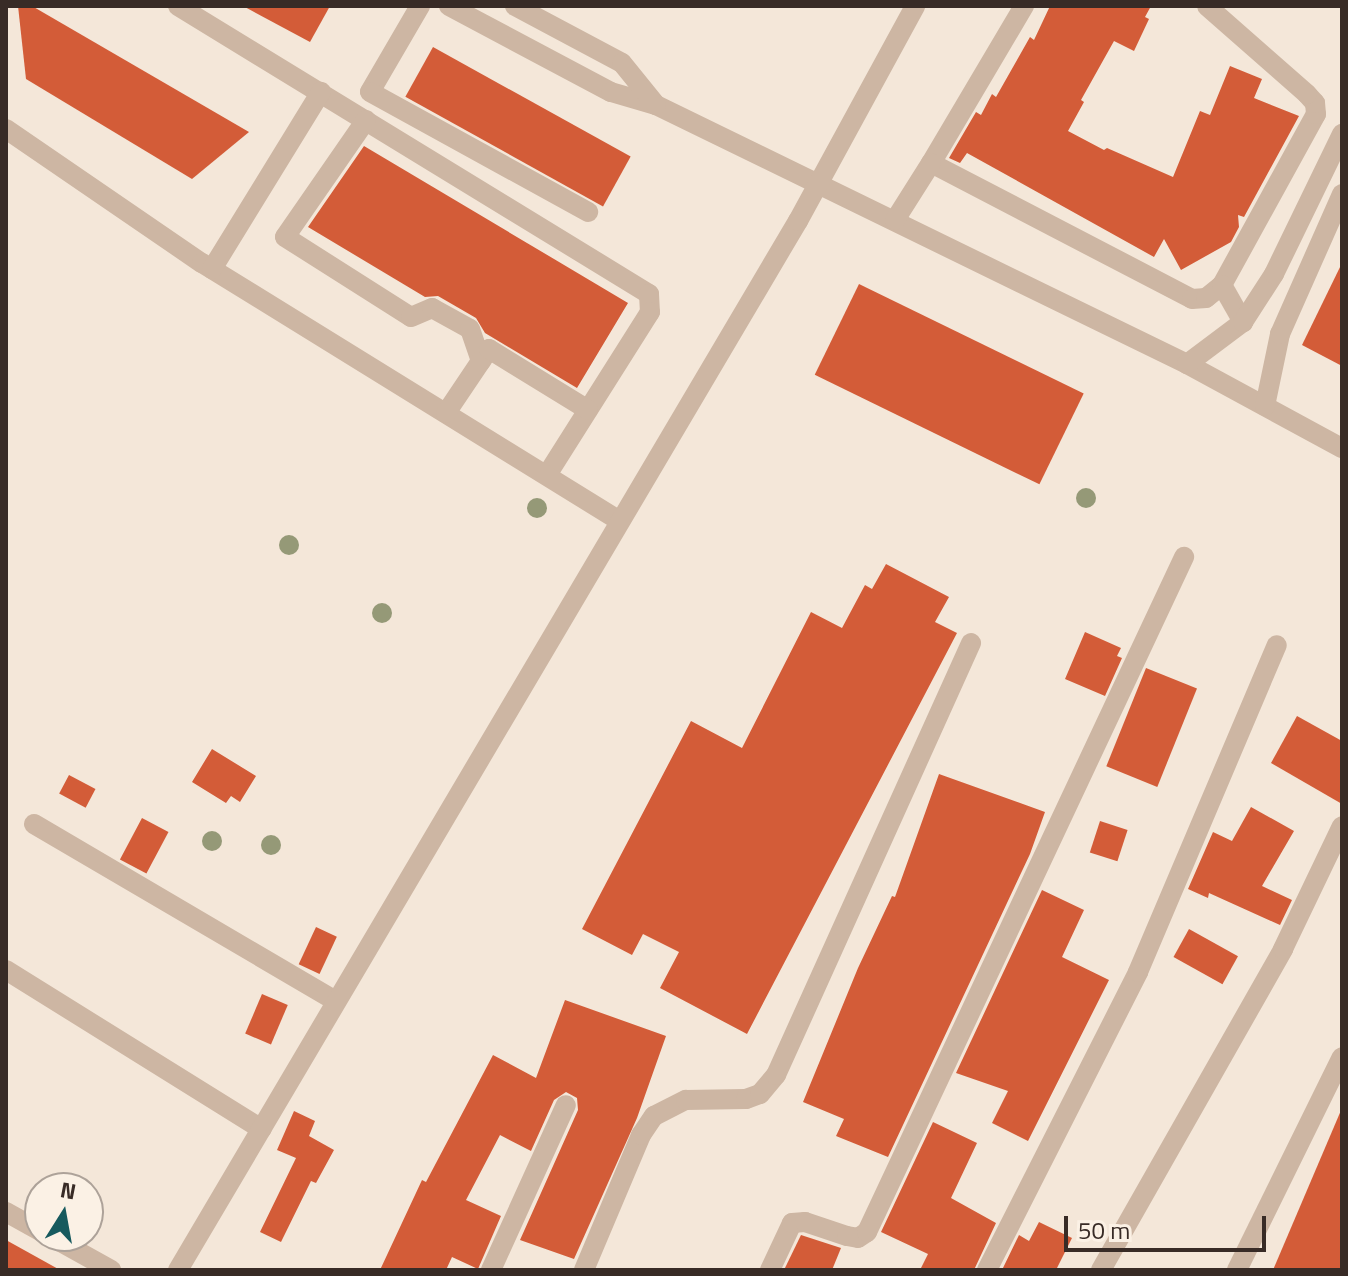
<!DOCTYPE html>
<style>
body{margin:0}
#map{position:relative;width:1348px;height:1276px;overflow:hidden;background:#f4e7d9;font-family:"Titillium Web",sans-serif}
div>[style]{position:absolute}
.building>*{inset:0;background:#d35c38;transform-origin:0 0}
.minor>*{height:20px;margin:-10px;padding:0 10px;transform-origin:10px;border-radius:10px;background:#cdb6a3}
.trees>*{width:20px;height:20px;margin:-10px;border-radius:50%;background:#959977}
span{translate:-50% -50%;white-space:nowrap;text-align:center;line-height:1.15;-webkit-text-stroke:6px #fbf1e5;paint-order:stroke}
.frame{position:absolute;inset:0;border:8px solid #382b26;pointer-events:none}
.north{position:absolute;left:24px;top:1172px;width:80px;height:80px;box-sizing:border-box;background:#fbf1e5;border:2px solid #ada299;border-radius:50%;rotate:11deg;font-size:22px;font-weight:700;line-height:32px;text-align:center;color:#382b26}
.north::after{content:'';display:block;margin:auto;width:28px;height:36px;background:#175a5e;clip-path:polygon(50% 0,100% 100%,50% 72%,0 100%)}
.scale{position:absolute;left:1064px;top:1216px;width:202px;height:36px;box-sizing:border-box;border:4px solid #382b26;border-top:0;padding-left:10px;font-size:24px;line-height:28px;white-space:nowrap;color:#382b26;-webkit-text-stroke:6px #fbf1e5;paint-order:stroke}
</style>
<div id="map">
<div class="building">
<div style="clip-path:polygon(18px 6px,32px 6px,249px 132px,192px 179px,26px 79px)"></div>
<div style="clip-path:polygon(243px 6px,330px 6px,310px 42px)"></div>
<div style="clip-path:polygon(1050px 6px,1151px 6px,1145px 17px,1149px 19px,1134px 51px,1114px 41px,1081px 100px,1084px 102px,1068px 131px,1104px 150px,1107px 148px,1173px 177px,1200px 111px,1210px 115px,1230px 66px,1262px 79px,1254px 98px,1299px 116px,1244px 217px,1238px 215px,1239px 227px,1231px 242px,1181px 270px,1164px 239px,1154px 257px,967px 153px,960px 163px,949px 158px,976px 112px,981px 115px,992px 94px,996px 97px,1030px 37px,1034px 40px)"></div>
<div style="left:433px;top:47px;width:226px;height:57px;rotate:29deg"></div>
<div style="clip-path:polygon(364px 146px,628px 303px,577px 388px,485px 333px,476px 318px,438px 296px,425px 297px,308px 227px)"></div>
<div style="clip-path:polygon(1342px 263px,1342px 366px,1302px 345px)"></div>
<div style="left:859px;top:284px;width:250px;height:101px;rotate:26deg"></div>
<div style="clip-path:polygon(886px 564px,949px 597px,935px 622px,957px 633px,747px 1034px,660px 988px,679px 952px,643px 934px,632px 955px,582px 929px,691px 721px,742px 748px,811px 612px,842px 628px,865px 585px,872px 589px)"></div>
<div style="clip-path:polygon(1085px 632px,1121px 648px,1117px 656px,1122px 658px,1105px 696px,1065px 679px)"></div>
<div style="left:1146px;top:668px;width:55px;height:106px;rotate:22deg"></div>
<div style="clip-path:polygon(1297px 716px,1342px 741px,1342px 804px,1271px 763px)"></div>
<div style="clip-path:polygon(212px 749px,256px 776px,240px 802px,231px 796px,226px 803px,192px 782px)"></div>
<div style="clip-path:polygon(939px 774px,1045px 812px,1030px 854px,888px 1157px,836px 1136px,844px 1119px,803px 1102px,858px 968px,892px 896px,895px 897px)"></div>
<div style="left:69px;top:775px;width:30px;height:21px;rotate:28deg"></div>
<div style="clip-path:polygon(1251px 807px,1294px 831px,1262px 886px,1292px 900px,1280px 925px,1209px 893px,1208px 898px,1188px 889px,1213px 832px,1232px 841px)"></div>
<div style="left:142px;top:818px;width:30px;height:47px;rotate:28deg"></div>
<div style="left:1100px;top:821px;width:29px;height:33px;rotate:18deg"></div>
<div style="clip-path:polygon(1042px 890px,1084px 910px,1062px 957px,1109px 980px,1028px 1141px,992px 1123px,1008px 1091px,956px 1073px)"></div>
<div style="left:316px;top:927px;width:23px;height:41px;rotate:25deg"></div>
<div style="left:1189px;top:929px;width:56px;height:32px;rotate:29deg"></div>
<div style="left:262px;top:994px;width:28px;height:43px;rotate:23deg"></div>
<div style="clip-path:polygon(565px 1000px,666px 1036px,637px 1118px,574px 1259px,520px 1240px,578px 1110px,577px 1098px,566px 1092px,554px 1100px,531px 1151px,500px 1135px,466px 1200px,501px 1216px,478px 1269px,452px 1257px,446px 1270px,380px 1270px,422px 1180px,426px 1182px,493px 1055px,536px 1078px)"></div>
<div style="clip-path:polygon(1342px 1108px,1342px 1270px,1273px 1270px)"></div>
<div style="clip-path:polygon(294px 1111px,315px 1121px,309px 1136px,334px 1150px,316px 1183px,311px 1181px,281px 1242px,260px 1232px,296px 1158px,277px 1150px)"></div>
<div style="clip-path:polygon(933px 1122px,977px 1143px,951px 1198px,996px 1223px,974px 1270px,920px 1270px,928px 1254px,881px 1232px)"></div>
<div style="clip-path:polygon(1039px 1222px,1072px 1238px,1056px 1270px,1002px 1270px,1019px 1235px,1029px 1241px)"></div>
<div style="clip-path:polygon(801px 1235px,841px 1248px,832px 1270px,784px 1270px)"></div>
<div style="clip-path:polygon(6px 1240px,60px 1270px,6px 1270px)"></div>
</div>
<div class="minor">
<div style="left:178px;top:6px;width:552px;rotate:31.44deg"></div>
<div style="left:649px;top:294px;width:18px;rotate:87deg"></div>
<div style="left:650px;top:312px;width:193px;rotate:122.3deg"></div>
<div style="left:420px;top:6px;width:99px;rotate:120.2deg"></div>
<div style="left:370px;top:92px;width:249px;rotate:28.8deg"></div>
<div style="left:449px;top:6px;width:183px;rotate:28deg"></div>
<div style="left:611px;top:92px;width:47px;rotate:16.1deg"></div>
<div style="left:656px;top:105px;width:591px;rotate:26deg"></div>
<div style="left:1187px;top:364px;width:176px;rotate:28.5deg"></div>
<div style="left:515px;top:6px;width:121px;rotate:28deg"></div>
<div style="left:622px;top:63px;width:54px;rotate:51deg"></div>
<div style="left:1024px;top:6px;width:182px;rotate:120.6deg"></div>
<div style="left:931px;top:163px;width:294px;rotate:27.5deg"></div>
<div style="left:1192px;top:299px;width:14px;rotate:-4deg"></div>
<div style="left:1206px;top:298px;width:21px;rotate:-39deg"></div>
<div style="left:1222px;top:285px;width:195px;rotate:-61.2deg"></div>
<div style="left:1316px;top:114px;width:11px;rotate:-95deg"></div>
<div style="left:1315px;top:103px;width:12px;rotate:-132deg"></div>
<div style="left:1307px;top:94px;width:133px;rotate:-138.7deg"></div>
<div style="left:366px;top:120px;width:142px;rotate:124.7deg"></div>
<div style="left:285px;top:237px;width:149px;rotate:32.4deg"></div>
<div style="left:411px;top:317px;width:23px;rotate:-23deg"></div>
<div style="left:432px;top:308px;width:43px;rotate:28.9deg"></div>
<div style="left:470px;top:329px;width:34px;rotate:71deg"></div>
<div style="left:6px;top:129px;width:237px;rotate:34.4deg"></div>
<div style="left:202px;top:263px;width:491px;rotate:31.7deg"></div>
<div style="left:895px;top:220px;width:67px;rotate:-57.7deg"></div>
<div style="left:212px;top:269px;width:208px;rotate:-58.4deg"></div>
<div style="left:1222px;top:285px;width:43px;rotate:60.4deg"></div>
<div style="left:1187px;top:364px;width:70px;rotate:-36.9deg"></div>
<div style="left:1243px;top:322px;width:57px;rotate:-57.1deg"></div>
<div style="left:1274px;top:274px;width:156px;rotate:-64.1deg"></div>
<div style="left:1265px;top:406px;width:74px;rotate:-78.2deg"></div>
<div style="left:1280px;top:334px;width:153px;rotate:-66.1deg"></div>
<div style="left:446px;top:413px;width:77px;rotate:-56.1deg"></div>
<div style="left:489px;top:349px;width:116px;rotate:31.6deg"></div>
<div style="left:34px;top:824px;width:350px;rotate:30.4deg"></div>
<div style="left:6px;top:970px;width:301px;rotate:31.9deg"></div>
<div style="left:6px;top:1212px;width:39px;rotate:29deg"></div>
<div style="left:50px;top:1236px;width:70px;rotate:29.1deg"></div>
<div style="left:178px;top:1270px;width:1219px;rotate:-59.42deg"></div>
<div style="left:798px;top:221px;width:245px;rotate:-61.4deg"></div>
<div style="left:491px;top:1270px;width:181px;rotate:-65.6deg"></div>
<div style="left:584px;top:1270px;width:147px;rotate:-67.1deg"></div>
<div style="left:641px;top:1135px;width:23px;rotate:-56deg"></div>
<div style="left:654px;top:1116px;width:36px;rotate:-27deg"></div>
<div style="left:686px;top:1100px;width:60px;rotate:-1deg"></div>
<div style="left:746px;top:1099px;width:15px;rotate:-20deg"></div>
<div style="left:760px;top:1094px;width:25px;rotate:-50deg"></div>
<div style="left:776px;top:1075px;width:474px;rotate:-65.7deg"></div>
<div style="left:770px;top:1270px;width:52px;rotate:-64.9deg"></div>
<div style="left:792px;top:1223px;width:13px;rotate:-4deg"></div>
<div style="left:805px;top:1222px;width:44px;rotate:18.4deg"></div>
<div style="left:847px;top:1236px;width:11px;rotate:10deg"></div>
<div style="left:858px;top:1238px;width:11px;rotate:-34deg"></div>
<div style="left:867px;top:1232px;width:746px;rotate:-64.84deg"></div>
<div style="left:987px;top:1270px;width:334px;rotate:-63.1deg"></div>
<div style="left:1138px;top:972px;width:355px;rotate:-67deg"></div>
<div style="left:1101px;top:1270px;width:369px;rotate:-60.4deg"></div>
<div style="left:1283px;top:949px;width:136px;rotate:-64.4deg"></div>
<div style="left:1237px;top:1270px;width:237px;rotate:-63.8deg"></div>
</div>
<div class="trees">
<div style="left:1086px;top:498px"></div>
<div style="left:537px;top:508px"></div>
<div style="left:289px;top:545px"></div>
<div style="left:382px;top:613px"></div>
<div style="left:212px;top:841px"></div>
<div style="left:271px;top:845px"></div>
</div>
<div class="frame"></div>
<div class="north">N</div>
<div class="scale">50 m</div>
</div>
